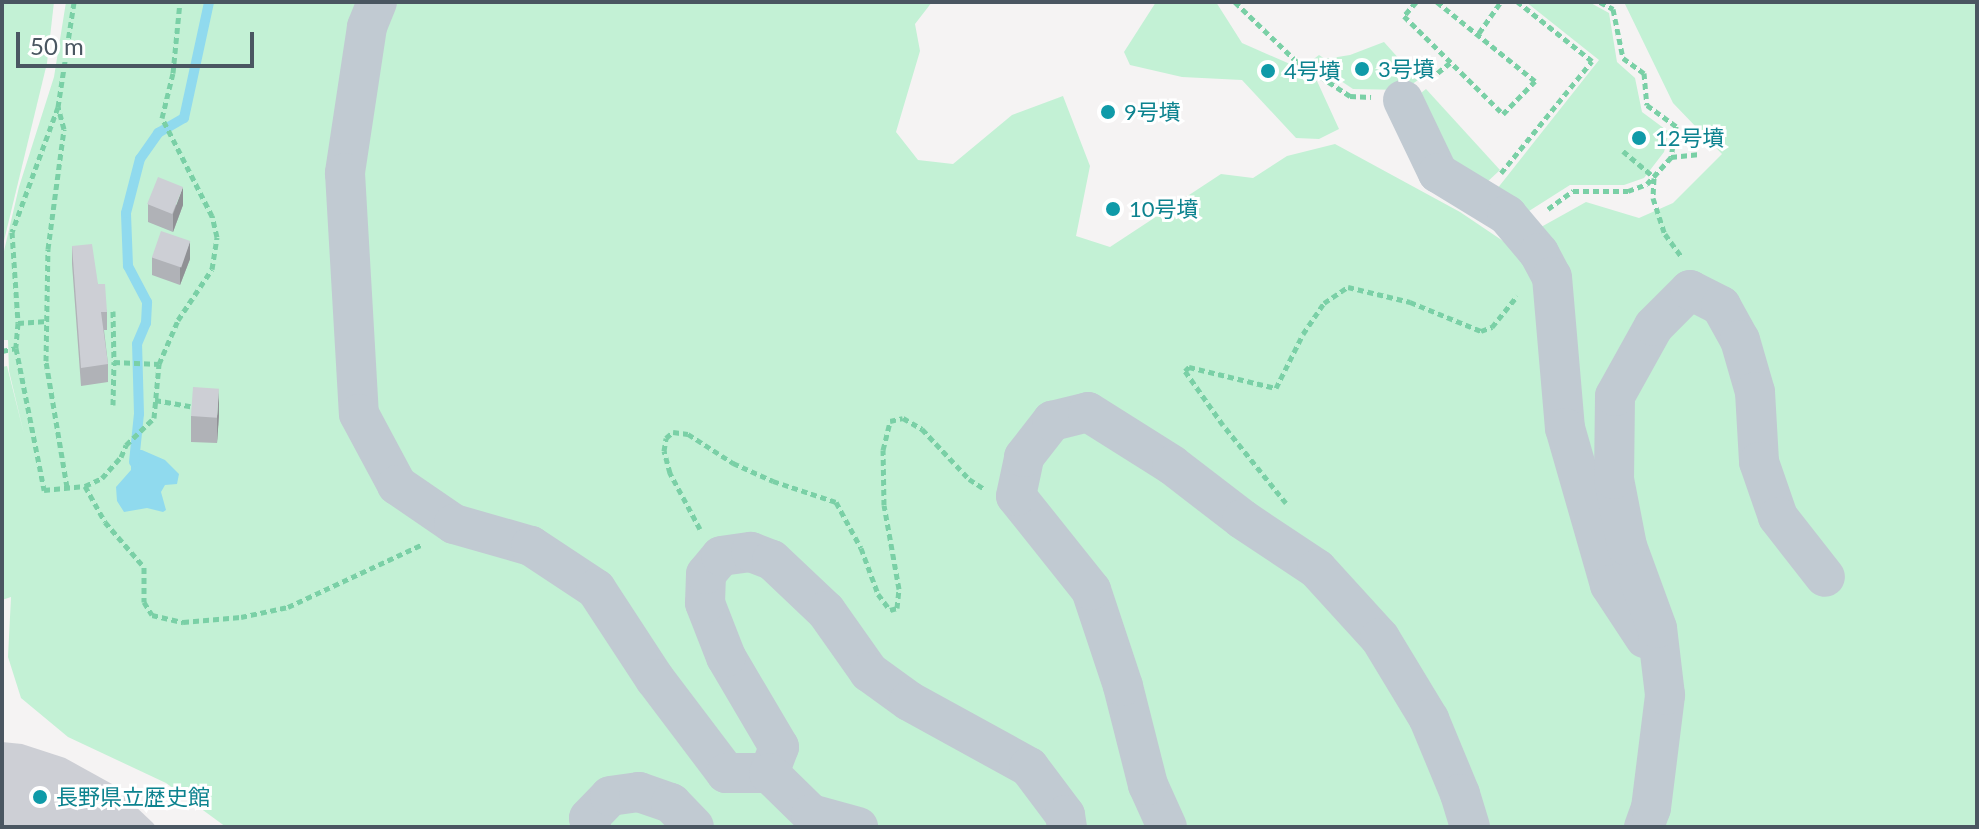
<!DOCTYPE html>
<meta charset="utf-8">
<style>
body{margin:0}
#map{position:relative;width:1979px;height:829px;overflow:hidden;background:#f5f3f3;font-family:Lato,"Noto Sans JP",sans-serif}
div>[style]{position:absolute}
.green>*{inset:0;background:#c3f1d5}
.water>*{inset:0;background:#90daee}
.stream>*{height:10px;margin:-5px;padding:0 5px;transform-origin:5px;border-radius:5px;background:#90daee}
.path>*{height:5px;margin-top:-2.5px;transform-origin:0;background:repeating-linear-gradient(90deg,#7ad0a6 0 6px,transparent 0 10px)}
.minor>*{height:40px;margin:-20px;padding:0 20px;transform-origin:20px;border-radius:20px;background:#c1cad2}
.wall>*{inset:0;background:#b0b2b7}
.shaded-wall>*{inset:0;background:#909195}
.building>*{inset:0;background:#cdcfd5;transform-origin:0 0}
.dots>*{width:22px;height:22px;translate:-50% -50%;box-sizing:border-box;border:4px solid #fff;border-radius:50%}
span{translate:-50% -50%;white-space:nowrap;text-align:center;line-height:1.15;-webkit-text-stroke:6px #fff;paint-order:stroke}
.culture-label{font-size:22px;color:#0d838f}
.left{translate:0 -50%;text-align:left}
.frame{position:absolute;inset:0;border:4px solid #4a5661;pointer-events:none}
.scale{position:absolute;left:16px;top:32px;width:238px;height:36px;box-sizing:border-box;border:4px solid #4a5661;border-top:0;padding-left:10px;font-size:24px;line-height:28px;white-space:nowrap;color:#4a5661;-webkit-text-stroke:6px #fff;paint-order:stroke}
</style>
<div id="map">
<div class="green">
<div style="clip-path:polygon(2px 2px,54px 2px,47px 63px,2px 249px)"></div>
<div style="clip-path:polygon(66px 2px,932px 2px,915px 24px,920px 51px,896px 132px,918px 160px,953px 164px,1012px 115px,1063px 96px,1090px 166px,1076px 236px,1110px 247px,1221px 174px,1253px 178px,1287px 156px,1335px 144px,1460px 212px,1509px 245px,1586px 202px,1639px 218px,1673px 203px,1722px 154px,1673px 103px,1624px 2px,1977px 2px,1977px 827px,226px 827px,166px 783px,68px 737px,21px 698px,8px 657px,11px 597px,2px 600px,2px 367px,7px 366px,24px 434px,9px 371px,8px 340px,2px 340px,2px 255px,4px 267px,4px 251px,19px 187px,54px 77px)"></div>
<div style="clip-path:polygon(1156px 2px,1216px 2px,1242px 43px,1290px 64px,1317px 81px,1339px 129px,1319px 139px,1296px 138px,1242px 80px,1182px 77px,1130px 65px,1124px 52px)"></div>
<div style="clip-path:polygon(1526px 2px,1589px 2px,1609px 13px,1617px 62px,1635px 78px,1642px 112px,1669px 132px,1664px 152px,1644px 178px,1624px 185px,1570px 185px,1529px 211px,1497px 189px,1599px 60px)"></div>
<div style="clip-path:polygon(1384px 42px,1418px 80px,1404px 90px,1353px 89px,1311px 61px,1319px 55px,1325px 59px,1350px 55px)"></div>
<div style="clip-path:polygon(1426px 89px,1500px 170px,1485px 184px,1448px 160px,1416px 97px)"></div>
</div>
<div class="water">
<div style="clip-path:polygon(131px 450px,142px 450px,165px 460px,179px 474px,177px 484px,165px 485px,161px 492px,166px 510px,163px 512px,147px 508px,124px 512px,117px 501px,116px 487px,131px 470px)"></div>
</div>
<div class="stream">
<div style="left:134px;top:462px;width:48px;rotate:-84.1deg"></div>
<div style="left:139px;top:414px;width:70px;rotate:-91.6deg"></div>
<div style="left:137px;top:344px;width:23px;rotate:-67deg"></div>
<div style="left:146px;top:323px;width:21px;rotate:-87deg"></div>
<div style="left:147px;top:302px;width:41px;rotate:-117.8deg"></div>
<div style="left:128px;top:266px;width:53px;rotate:-92.2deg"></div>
<div style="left:126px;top:213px;width:56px;rotate:-75.5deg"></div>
<div style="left:140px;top:159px;width:32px;rotate:-55deg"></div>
<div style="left:158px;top:133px;width:30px;rotate:-30deg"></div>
<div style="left:184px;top:118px;width:119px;rotate:-77.8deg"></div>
</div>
<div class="path">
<div style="left:1235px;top:2px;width:83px;rotate:44deg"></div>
<div style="left:1295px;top:60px;width:66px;rotate:33.2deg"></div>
<div style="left:1350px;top:96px;width:21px;rotate:3deg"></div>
<div style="left:1416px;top:2px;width:18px;rotate:131deg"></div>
<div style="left:1404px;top:16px;width:139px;rotate:44.7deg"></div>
<div style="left:1503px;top:114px;width:46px;rotate:-45.9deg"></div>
<div style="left:1535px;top:81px;width:126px;rotate:-141.1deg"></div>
<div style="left:1600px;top:2px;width:15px;rotate:28deg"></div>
<div style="left:1613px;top:9px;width:50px;rotate:78.5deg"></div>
<div style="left:1623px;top:58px;width:26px;rotate:36deg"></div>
<div style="left:1644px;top:73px;width:32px;rotate:85deg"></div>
<div style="left:1647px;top:105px;width:36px;rotate:36deg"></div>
<div style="left:1676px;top:126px;width:31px;rotate:99deg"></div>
<div style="left:1479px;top:33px;width:38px;rotate:-55deg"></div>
<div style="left:1430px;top:79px;width:27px;rotate:-39deg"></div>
<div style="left:58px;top:107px;width:133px;rotate:110.2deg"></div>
<div style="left:12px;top:232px;width:91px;rotate:86.2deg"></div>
<div style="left:18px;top:323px;width:25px;rotate:95deg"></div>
<div style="left:16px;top:348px;width:145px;rotate:78.8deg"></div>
<div style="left:44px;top:490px;width:41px;rotate:-5.6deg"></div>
<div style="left:85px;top:486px;width:41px;rotate:60.9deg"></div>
<div style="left:105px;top:522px;width:60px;rotate:49.1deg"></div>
<div style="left:144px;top:567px;width:35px;rotate:90deg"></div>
<div style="left:144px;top:602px;width:15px;rotate:58deg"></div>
<div style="left:152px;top:615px;width:32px;rotate:13deg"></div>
<div style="left:183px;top:622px;width:58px;rotate:-4.9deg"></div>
<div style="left:241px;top:617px;width:48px;rotate:-12deg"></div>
<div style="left:288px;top:607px;width:149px;rotate:-25deg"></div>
<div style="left:1623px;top:151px;width:40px;rotate:40deg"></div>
<div style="left:1501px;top:173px;width:144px;rotate:-50.9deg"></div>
<div style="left:1592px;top:61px;width:95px;rotate:-141.4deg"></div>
<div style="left:1654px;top:178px;width:20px;rotate:93deg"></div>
<div style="left:1653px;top:198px;width:38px;rotate:72deg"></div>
<div style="left:1665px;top:234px;width:29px;rotate:54deg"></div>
<div style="left:1548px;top:209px;width:31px;rotate:-36deg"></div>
<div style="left:1573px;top:191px;width:55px"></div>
<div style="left:1628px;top:191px;width:20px;rotate:-20deg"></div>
<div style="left:1647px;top:184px;width:36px;rotate:-48deg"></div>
<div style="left:1671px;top:157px;width:29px;rotate:-6deg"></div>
<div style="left:113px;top:311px;width:51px;rotate:88.9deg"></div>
<div style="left:114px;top:362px;width:45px;rotate:2.5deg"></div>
<div style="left:18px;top:323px;width:29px;rotate:-4deg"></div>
<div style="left:2px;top:351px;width:14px;rotate:-12deg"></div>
<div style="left:155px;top:400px;width:36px;rotate:10deg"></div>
<div style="left:113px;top:405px;width:43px;rotate:-88.7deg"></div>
<div style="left:85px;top:486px;width:19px;rotate:-25deg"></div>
<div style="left:102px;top:478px;width:28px;rotate:-48deg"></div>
<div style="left:121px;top:457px;width:13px;rotate:-67deg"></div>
<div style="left:126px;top:445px;width:39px;rotate:-44deg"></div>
<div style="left:154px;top:418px;width:54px;rotate:-84.7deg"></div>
<div style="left:159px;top:364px;width:48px;rotate:-66.6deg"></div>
<div style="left:178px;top:320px;width:61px;rotate:-56.3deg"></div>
<div style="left:212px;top:269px;width:32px;rotate:-81deg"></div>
<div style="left:217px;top:237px;width:22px;rotate:-103deg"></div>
<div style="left:212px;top:216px;width:110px;rotate:-117deg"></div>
<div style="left:162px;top:118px;width:46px;rotate:-76.3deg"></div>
<div style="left:173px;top:73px;width:71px;rotate:-84.4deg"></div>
<div style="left:67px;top:487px;width:128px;rotate:-99.5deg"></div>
<div style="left:46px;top:361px;width:112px;rotate:-89deg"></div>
<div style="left:48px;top:249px;width:121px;rotate:-82.4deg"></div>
<div style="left:64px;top:129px;width:23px;rotate:-105deg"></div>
<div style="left:58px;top:107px;width:106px;rotate:-81.3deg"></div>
<div style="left:1286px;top:503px;width:100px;rotate:-128.9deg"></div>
<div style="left:1223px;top:425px;width:66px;rotate:-125.1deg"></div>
<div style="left:1185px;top:371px;width:6px;rotate:-45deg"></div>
<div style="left:1189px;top:367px;width:89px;rotate:13.6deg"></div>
<div style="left:1276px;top:388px;width:60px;rotate:-63.4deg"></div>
<div style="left:1303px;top:334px;width:37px;rotate:-56deg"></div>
<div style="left:1324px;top:303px;width:29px;rotate:-34deg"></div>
<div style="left:1348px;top:287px;width:64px;rotate:13.6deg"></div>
<div style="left:1410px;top:302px;width:77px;rotate:22.2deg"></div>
<div style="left:1481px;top:331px;width:12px;rotate:-20deg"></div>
<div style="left:1492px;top:327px;width:40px;rotate:-51deg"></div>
<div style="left:700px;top:529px;width:64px;rotate:-118.2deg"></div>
<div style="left:670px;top:473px;width:23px;rotate:-105deg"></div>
<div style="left:664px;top:451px;width:13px;rotate:-81deg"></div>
<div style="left:666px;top:438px;width:9px;rotate:-41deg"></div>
<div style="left:673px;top:432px;width:15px;rotate:8deg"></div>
<div style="left:688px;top:434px;width:54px;rotate:32.8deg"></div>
<div style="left:733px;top:463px;width:44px;rotate:24.2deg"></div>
<div style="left:773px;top:481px;width:66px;rotate:18.4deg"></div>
<div style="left:836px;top:502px;width:52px;rotate:61.5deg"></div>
<div style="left:861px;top:548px;width:49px;rotate:69.7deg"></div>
<div style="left:878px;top:594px;width:20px;rotate:53deg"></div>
<div style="left:890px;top:610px;width:7px;rotate:-16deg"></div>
<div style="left:897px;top:608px;width:19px;rotate:-84deg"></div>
<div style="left:899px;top:589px;width:85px;rotate:-100.1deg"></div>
<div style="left:884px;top:505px;width:55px;rotate:-91deg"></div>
<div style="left:883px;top:450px;width:30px;rotate:-76deg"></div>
<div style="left:890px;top:421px;width:13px;rotate:-13deg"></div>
<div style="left:903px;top:418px;width:22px;rotate:30deg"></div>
<div style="left:922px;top:429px;width:69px;rotate:46.8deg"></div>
<div style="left:969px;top:479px;width:17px;rotate:33deg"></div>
</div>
<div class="minor">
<div style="left:377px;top:2px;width:27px;rotate:112deg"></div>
<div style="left:367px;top:27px;width:148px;rotate:98.6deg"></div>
<div style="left:345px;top:173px;width:241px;rotate:86.7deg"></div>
<div style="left:359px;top:414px;width:81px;rotate:61.8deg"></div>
<div style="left:397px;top:485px;width:69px;rotate:34.4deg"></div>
<div style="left:454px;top:524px;width:80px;rotate:15.9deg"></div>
<div style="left:531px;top:546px;width:78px;rotate:33.5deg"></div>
<div style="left:596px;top:589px;width:108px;rotate:56.8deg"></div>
<div style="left:655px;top:679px;width:118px;rotate:52.9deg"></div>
<div style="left:726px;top:773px;width:43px"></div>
<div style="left:769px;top:773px;width:28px;rotate:-69deg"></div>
<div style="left:779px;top:747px;width:104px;rotate:-120.5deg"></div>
<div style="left:726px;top:657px;width:58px;rotate:-111.3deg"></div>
<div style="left:705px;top:603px;width:29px;rotate:-88deg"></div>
<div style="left:706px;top:574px;width:23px;rotate:-50deg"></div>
<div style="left:721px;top:556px;width:30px;rotate:-8deg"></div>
<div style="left:751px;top:552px;width:22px;rotate:21deg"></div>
<div style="left:772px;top:560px;width:74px;rotate:43.4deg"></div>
<div style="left:826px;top:611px;width:75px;rotate:54.8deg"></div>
<div style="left:869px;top:672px;width:49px;rotate:35.9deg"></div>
<div style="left:909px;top:701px;width:137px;rotate:28.8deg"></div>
<div style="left:1029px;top:767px;width:60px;rotate:53.1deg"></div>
<div style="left:1065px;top:815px;width:12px;rotate:81deg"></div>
<div style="left:1403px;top:100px;width:81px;rotate:64.4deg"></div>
<div style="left:1438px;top:173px;width:81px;rotate:31.3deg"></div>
<div style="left:1507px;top:215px;width:50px;rotate:49.9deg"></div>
<div style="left:1539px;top:253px;width:27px;rotate:62deg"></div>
<div style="left:1552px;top:277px;width:152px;rotate:85.1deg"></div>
<div style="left:1565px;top:428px;width:163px;rotate:74deg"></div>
<div style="left:1610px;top:585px;width:64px;rotate:56.6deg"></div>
<div style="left:769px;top:773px;width:59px;rotate:44.3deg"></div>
<div style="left:811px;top:814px;width:49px;rotate:15.5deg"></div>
<div style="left:591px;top:827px;width:9px;rotate:-103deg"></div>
<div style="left:589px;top:818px;width:30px;rotate:-46deg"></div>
<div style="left:610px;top:796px;width:29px;rotate:-8deg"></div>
<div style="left:639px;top:792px;width:34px;rotate:19deg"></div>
<div style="left:671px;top:803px;width:33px;rotate:46deg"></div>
<div style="left:1167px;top:827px;width:46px;rotate:-114.3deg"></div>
<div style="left:1148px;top:785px;width:102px;rotate:-104.2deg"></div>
<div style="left:1123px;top:686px;width:101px;rotate:-108.4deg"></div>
<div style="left:1091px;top:590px;width:120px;rotate:-128.6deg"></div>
<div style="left:1016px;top:496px;width:40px;rotate:-78deg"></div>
<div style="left:1024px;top:457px;width:46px;rotate:-52.1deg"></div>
<div style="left:1052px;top:421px;width:37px;rotate:-14deg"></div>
<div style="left:1088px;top:412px;width:99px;rotate:32.2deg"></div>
<div style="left:1172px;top:465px;width:88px;rotate:37.6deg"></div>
<div style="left:1242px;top:519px;width:90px;rotate:33.7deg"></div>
<div style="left:1317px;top:569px;width:93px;rotate:47.6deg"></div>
<div style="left:1380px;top:638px;width:95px;rotate:58.8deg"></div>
<div style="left:1429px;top:719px;width:81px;rotate:67.5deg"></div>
<div style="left:1460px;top:794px;width:34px;rotate:73deg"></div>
<div style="left:1644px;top:827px;width:20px;rotate:-70deg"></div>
<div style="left:1651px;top:808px;width:114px;rotate:-82.9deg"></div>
<div style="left:1665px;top:695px;width:67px;rotate:-96.8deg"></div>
<div style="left:1657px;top:628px;width:87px;rotate:-110.1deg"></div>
<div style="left:1627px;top:546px;width:68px;rotate:-101deg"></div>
<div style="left:1614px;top:479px;width:83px;rotate:-89.3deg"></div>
<div style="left:1615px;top:396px;width:80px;rotate:-60.9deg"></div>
<div style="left:1654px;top:326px;width:51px;rotate:-45deg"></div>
<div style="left:1690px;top:290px;width:35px;rotate:27deg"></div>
<div style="left:1721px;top:306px;width:39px;rotate:61deg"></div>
<div style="left:1740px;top:340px;width:54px;rotate:73.9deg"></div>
<div style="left:1755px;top:392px;width:70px;rotate:86.7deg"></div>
<div style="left:1759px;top:462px;width:58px;rotate:70.9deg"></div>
<div style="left:1778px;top:517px;width:76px;rotate:51.9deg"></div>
</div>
<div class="wall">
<div style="clip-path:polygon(148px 204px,183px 205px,173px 232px,148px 222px)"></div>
<div style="clip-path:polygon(72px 246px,98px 284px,107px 312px,107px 330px,104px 330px,108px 364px,108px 382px,81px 386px,72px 264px)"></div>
<div style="clip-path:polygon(152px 257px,190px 259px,180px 285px,152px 275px)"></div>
<div style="clip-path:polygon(219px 415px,217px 443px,191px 442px,191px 416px)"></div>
</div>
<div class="shaded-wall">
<div style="clip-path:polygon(183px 187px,183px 205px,173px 232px,173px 214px)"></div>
<div style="clip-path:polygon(190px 241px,190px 259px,180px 285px,180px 267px)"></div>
<div style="clip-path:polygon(219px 389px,219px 415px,217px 443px,217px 418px)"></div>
</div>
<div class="building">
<div style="left:158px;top:177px;width:27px;height:29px;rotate:22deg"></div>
<div style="left:161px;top:231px;width:31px;height:28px;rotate:19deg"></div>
<div style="clip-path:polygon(92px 244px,98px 284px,105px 284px,107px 312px,101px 312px,108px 364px,81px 368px,72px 246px)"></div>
<div style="left:193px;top:387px;width:26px;height:29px;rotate:4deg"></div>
<div style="clip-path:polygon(2px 742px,22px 744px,65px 758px,112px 784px,153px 823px,156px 827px,2px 827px)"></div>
</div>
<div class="dots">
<div style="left:1362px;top:69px;background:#0f9aa8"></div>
<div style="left:1268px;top:71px;background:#0f9aa8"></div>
<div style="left:1108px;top:112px;background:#0f9aa8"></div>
<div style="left:1639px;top:138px;background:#0f9aa8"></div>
<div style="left:1113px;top:209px;background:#0f9aa8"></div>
<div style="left:40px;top:797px;background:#0f9aa8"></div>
</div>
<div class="culture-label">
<span class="left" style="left:1378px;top:69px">3号墳</span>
<span class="left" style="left:1284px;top:71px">4号墳</span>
<span class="left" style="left:1124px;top:112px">9号墳</span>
<span class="left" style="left:1655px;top:138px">12号墳</span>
<span class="left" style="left:1129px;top:209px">10号墳</span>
<span class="left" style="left:56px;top:797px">長野県立歴史館</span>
</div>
<div class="frame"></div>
<div class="scale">50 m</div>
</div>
